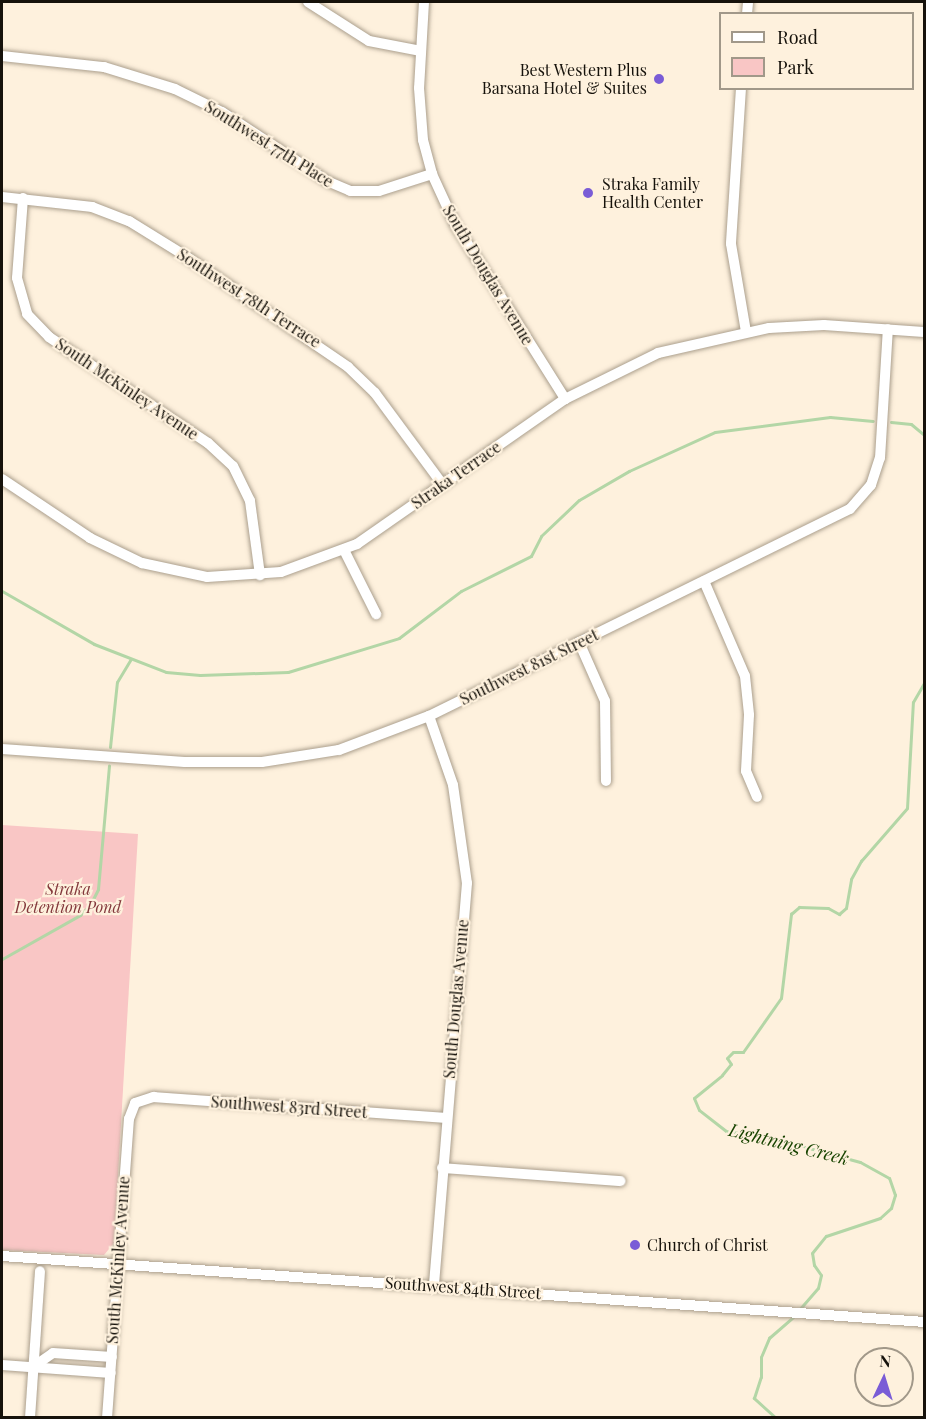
<!DOCTYPE html>
<style>
body{margin:0}
#map{position:relative;width:926px;height:1419px;overflow:hidden;background:#fef1dd;font-family:"Playfair Display",serif}
div>[style]{position:absolute}
.green>*{inset:0;background:#f9c6c5}
.stream>*{height:3px;margin:-1.5px;padding:0 1.5px;transform-origin:1.5px;border-radius:1.5px;background:#b3d6a6}
.roads{filter:drop-shadow(0 0 2px #ab9f8d) drop-shadow(0 0 2px #ab9f8d)}
.minor>*{height:10px;margin:-5px;padding:0 5px;transform-origin:5px;border-radius:5px;background:#fff}
.dots>*{width:16px;height:16px;translate:-50% -50%;box-sizing:border-box;border:3px solid #fef1dd;border-radius:50%}
span{translate:-50% -50%;white-space:nowrap;text-align:center;line-height:1.15;-webkit-text-stroke:4.5px #fef1dd;paint-order:stroke}
.poi-label{font-size:16px;color:#16120b}
.right{translate:-100% -50%;text-align:right}
.left{translate:0 -50%;text-align:left}
.street-label{font-size:16px;color:#16120b}
.park-label{font-size:16px;color:#83373b;font-style:italic}
.water-label{font-size:18px;color:#184400;font-style:italic}
.frame{position:absolute;inset:0;border:3px solid #16120b;pointer-events:none}
.legend{position:absolute;left:719px;top:12px;width:195px;height:78px;box-sizing:border-box;background:#fef1dd;border:2px solid #a19889;margin:0;padding:8px 10px;list-style:none;font-size:18px;color:#16120b}
.legend li{display:flex;align-items:center;gap:12px;height:30px}
.legend b{width:30px;border:2px solid #a19889}
.north{position:absolute;left:854px;top:1347px;width:60px;height:60px;box-sizing:border-box;background:#fef1dd;border:2px solid #a19889;border-radius:50%;rotate:4deg;font-size:16px;font-weight:700;line-height:24px;text-align:center;color:#16120b}
.north::after{content:'';display:block;margin:auto;width:21px;height:27px;background:#7a5cd6;clip-path:polygon(50% 0,100% 100%,50% 72%,0 100%)}
</style>
<div id="map">
<div class="green">
<div style="clip-path:polygon(2px 825px,138px 834px,114px 1243px,104px 1255px,2px 1250px)"></div>
</div>
<div class="stream">
<div style="left:891px;top:422px;width:20px;rotate:6deg"></div>
<div style="left:911px;top:424px;width:17px;rotate:40deg"></div>
<div style="left:2px;top:591px;width:106px;rotate:29.9deg"></div>
<div style="left:94px;top:644px;width:77px;rotate:21.3deg"></div>
<div style="left:166px;top:672px;width:34px;rotate:5deg"></div>
<div style="left:200px;top:675px;width:88px;rotate:-2deg"></div>
<div style="left:288px;top:672px;width:116px;rotate:-17deg"></div>
<div style="left:399px;top:638px;width:78px;rotate:-37.2deg"></div>
<div style="left:461px;top:591px;width:78px;rotate:-26.6deg"></div>
<div style="left:531px;top:556px;width:22px;rotate:-63deg"></div>
<div style="left:541px;top:536px;width:52px;rotate:-43.5deg"></div>
<div style="left:579px;top:500px;width:58px;rotate:-30.1deg"></div>
<div style="left:629px;top:471px;width:94px;rotate:-24.4deg"></div>
<div style="left:715px;top:432px;width:116px;rotate:-7.4deg"></div>
<div style="left:830px;top:417px;width:43px;rotate:5.3deg"></div>
<div style="left:110px;top:747px;width:65px;rotate:-83.9deg"></div>
<div style="left:117px;top:682px;width:26px;rotate:-59deg"></div>
<div style="left:2px;top:959px;width:90px;rotate:-29.4deg"></div>
<div style="left:80px;top:915px;width:14px;rotate:-45deg"></div>
<div style="left:90px;top:905px;width:18px;rotate:-63deg"></div>
<div style="left:98px;top:889px;width:124px;rotate:-84.9deg"></div>
<div style="left:798px;top:1311px;width:30px;rotate:-49deg"></div>
<div style="left:818px;top:1288px;width:13px;rotate:-77deg"></div>
<div style="left:821px;top:1275px;width:12px;rotate:-125deg"></div>
<div style="left:814px;top:1265px;width:12px;rotate:-99deg"></div>
<div style="left:812px;top:1253px;width:22px;rotate:-51deg"></div>
<div style="left:826px;top:1236px;width:57px;rotate:-18.4deg"></div>
<div style="left:880px;top:1218px;width:15px;rotate:-42deg"></div>
<div style="left:891px;top:1208px;width:14px;rotate:-73deg"></div>
<div style="left:895px;top:1195px;width:18px;rotate:-109deg"></div>
<div style="left:889px;top:1178px;width:33px;rotate:-151deg"></div>
<div style="left:860px;top:1162px;width:98px;rotate:-164.7deg"></div>
<div style="left:765px;top:1136px;width:39px;rotate:-173deg"></div>
<div style="left:726px;top:1131px;width:34px;rotate:-142deg"></div>
<div style="left:699px;top:1110px;width:13px;rotate:-113deg"></div>
<div style="left:694px;top:1098px;width:36px;rotate:-39deg"></div>
<div style="left:722px;top:1075px;width:14px;rotate:-51deg"></div>
<div style="left:731px;top:1064px;width:7px;rotate:-124deg"></div>
<div style="left:727px;top:1058px;width:8px;rotate:-45deg"></div>
<div style="left:733px;top:1052px;width:10px"></div>
<div style="left:743px;top:1052px;width:66px;rotate:-54.9deg"></div>
<div style="left:781px;top:998px;width:85px;rotate:-83.2deg"></div>
<div style="left:791px;top:914px;width:11px;rotate:-41deg"></div>
<div style="left:799px;top:907px;width:29px;rotate:2deg"></div>
<div style="left:828px;top:908px;width:13px;rotate:29deg"></div>
<div style="left:839px;top:914px;width:9px;rotate:-41deg"></div>
<div style="left:846px;top:908px;width:29px;rotate:-80deg"></div>
<div style="left:851px;top:879px;width:21px;rotate:-61deg"></div>
<div style="left:861px;top:861px;width:70px;rotate:-49deg"></div>
<div style="left:907px;top:808px;width:106px;rotate:-86.8deg"></div>
<div style="left:913px;top:702px;width:22px;rotate:-60deg"></div>
<div style="left:776px;top:1418px;width:30px;rotate:-138deg"></div>
<div style="left:754px;top:1398px;width:22px;rotate:-72deg"></div>
<div style="left:761px;top:1377px;width:20px;rotate:-90deg"></div>
<div style="left:761px;top:1357px;width:21px;rotate:-67deg"></div>
<div style="left:769px;top:1338px;width:33px;rotate:-41deg"></div>
</div>
<div class="roads">
<div class="minor">
<div style="left:308px;top:2px;width:72px;rotate:32.6deg"></div>
<div style="left:369px;top:41px;width:53px;rotate:10.9deg"></div>
<div style="left:424px;top:2px;width:86px;rotate:93.3deg"></div>
<div style="left:419px;top:88px;width:52px;rotate:85.6deg"></div>
<div style="left:423px;top:140px;width:35px;rotate:75deg"></div>
<div style="left:432px;top:174px;width:55px;rotate:65.3deg"></div>
<div style="left:455px;top:224px;width:207px;rotate:57.8deg"></div>
<div style="left:747px;top:14px;width:12px;rotate:-85deg"></div>
<div style="left:2px;top:56px;width:103px;rotate:6.2deg"></div>
<div style="left:104px;top:67px;width:74px;rotate:17.2deg"></div>
<div style="left:175px;top:89px;width:52px;rotate:26.1deg"></div>
<div style="left:222px;top:112px;width:126px;rotate:33.3deg"></div>
<div style="left:327px;top:181px;width:25px;rotate:23deg"></div>
<div style="left:350px;top:191px;width:29px"></div>
<div style="left:379px;top:191px;width:56px;rotate:-17.8deg"></div>
<div style="left:741px;top:88px;width:156px;rotate:93.7deg"></div>
<div style="left:731px;top:244px;width:89px;rotate:80.3deg"></div>
<div style="left:2px;top:197px;width:91px;rotate:6.3deg"></div>
<div style="left:92px;top:207px;width:40px;rotate:21deg"></div>
<div style="left:129px;top:221px;width:65px;rotate:31.7deg"></div>
<div style="left:184px;top:255px;width:199px;rotate:34.3deg"></div>
<div style="left:348px;top:367px;width:37px;rotate:44deg"></div>
<div style="left:375px;top:393px;width:114px;rotate:53.5deg"></div>
<div style="left:23px;top:198px;width:80px;rotate:94.3deg"></div>
<div style="left:17px;top:278px;width:37px;rotate:74deg"></div>
<div style="left:27px;top:314px;width:32px;rotate:46deg"></div>
<div style="left:49px;top:337px;width:191px;rotate:33.7deg"></div>
<div style="left:208px;top:443px;width:34px;rotate:43deg"></div>
<div style="left:233px;top:466px;width:39px;rotate:64deg"></div>
<div style="left:250px;top:501px;width:75px;rotate:82.3deg"></div>
<div style="left:2px;top:479px;width:106px;rotate:33.8deg"></div>
<div style="left:90px;top:538px;width:58px;rotate:25.7deg"></div>
<div style="left:142px;top:563px;width:66px;rotate:12.2deg"></div>
<div style="left:207px;top:577px;width:74px;rotate:-3.9deg"></div>
<div style="left:281px;top:572px;width:81px;rotate:-20.2deg"></div>
<div style="left:357px;top:544px;width:254px;rotate:-34.9deg"></div>
<div style="left:565px;top:399px;width:104px;rotate:-26.3deg"></div>
<div style="left:658px;top:353px;width:114px;rotate:-12.7deg"></div>
<div style="left:769px;top:328px;width:55px;rotate:-3.1deg"></div>
<div style="left:824px;top:325px;width:100px;rotate:4deg"></div>
<div style="left:344px;top:550px;width:72px;rotate:63.4deg"></div>
<div style="left:704px;top:581px;width:103px;rotate:66.7deg"></div>
<div style="left:745px;top:676px;width:39px;rotate:84deg"></div>
<div style="left:749px;top:715px;width:56px;rotate:93.1deg"></div>
<div style="left:746px;top:771px;width:28px;rotate:67deg"></div>
<div style="left:579px;top:642px;width:64px;rotate:66.2deg"></div>
<div style="left:605px;top:701px;width:80px;rotate:89.3deg"></div>
<div style="left:429px;top:716px;width:73px;rotate:70.8deg"></div>
<div style="left:453px;top:785px;width:99px;rotate:81.9deg"></div>
<div style="left:467px;top:883px;width:404px;rotate:94.7deg"></div>
<div style="left:2px;top:749px;width:183px;rotate:4.1deg"></div>
<div style="left:185px;top:762px;width:77px"></div>
<div style="left:262px;top:762px;width:78px;rotate:-8.9deg"></div>
<div style="left:339px;top:750px;width:96px;rotate:-20.7deg"></div>
<div style="left:429px;top:716px;width:469px;rotate:-26.2deg"></div>
<div style="left:850px;top:509px;width:32px;rotate:-49deg"></div>
<div style="left:871px;top:485px;width:28px;rotate:-72deg"></div>
<div style="left:880px;top:458px;width:129px;rotate:-86.5deg"></div>
<div style="left:442px;top:1168px;width:179px;rotate:4.2deg"></div>
<div style="left:2px;top:1256px;width:924px;rotate:4.09deg"></div>
<div style="left:2px;top:1365px;width:109px;rotate:4.2deg"></div>
<div style="left:33px;top:1367px;width:24px;rotate:-35deg"></div>
<div style="left:53px;top:1353px;width:59px;rotate:3.9deg"></div>
<div style="left:30px;top:1418px;width:147px;rotate:-86.1deg"></div>
<div style="left:107px;top:1418px;width:300px;rotate:-85.8deg"></div>
<div style="left:129px;top:1119px;width:17px;rotate:-69deg"></div>
<div style="left:135px;top:1103px;width:20px;rotate:-18deg"></div>
<div style="left:154px;top:1097px;width:292px;rotate:4.1deg"></div>
</div>
</div>
<div class="dots">
<div style="left:659px;top:79px;background:#7a5cd6"></div>
<div style="left:588px;top:193px;background:#7a5cd6"></div>
<div style="left:635px;top:1245px;background:#7a5cd6"></div>
</div>
<div class="poi-label">
<span class="right" style="left:647px;top:79px">Best Western Plus<br>Barsana Hotel &amp; Suites</span>
<span class="left" style="left:602px;top:193px">Straka Family<br>Health Center</span>
<span class="left" style="left:647px;top:1245px">Church of Christ</span>
</div>
<div class="street-label">
<span style="left:269px;top:144px;rotate:32deg">Southwest 77th Place</span>
<span style="left:488px;top:275px;rotate:59deg">South Douglas Avenue</span>
<span style="left:249px;top:298px;rotate:33deg">Southwest 78th Terrace</span>
<span style="left:127px;top:389px;rotate:34deg">South McKinley Avenue</span>
<span style="left:456px;top:475px;rotate:-35deg">Straka Terrace</span>
<span style="left:529px;top:667px;rotate:-26deg">Southwest 81st Street</span>
<span style="left:456px;top:999px;rotate:-85deg">South Douglas Avenue</span>
<span style="left:289px;top:1107px;rotate:4deg">Southwest 83rd Street</span>
<span style="left:118px;top:1260px;rotate:-86deg">South McKinley Avenue</span>
<span style="left:463px;top:1288px;rotate:4deg">Southwest 84th Street</span>
</div>
<div class="park-label">
<span style="left:68px;top:898px">Straka<br>Detention Pond</span>
</div>
<div class="water-label">
<span style="left:789px;top:1144px;rotate:14deg">Lightning Creek</span>
</div>
<div class="frame"></div>
<ul class="legend">
<li><b style="height:8px;background:#fff"></b>Road</li>
<li><b style="height:16px;background:#f9c6c5"></b>Park</li>
</ul>
<div class="north">N</div>
</div>
